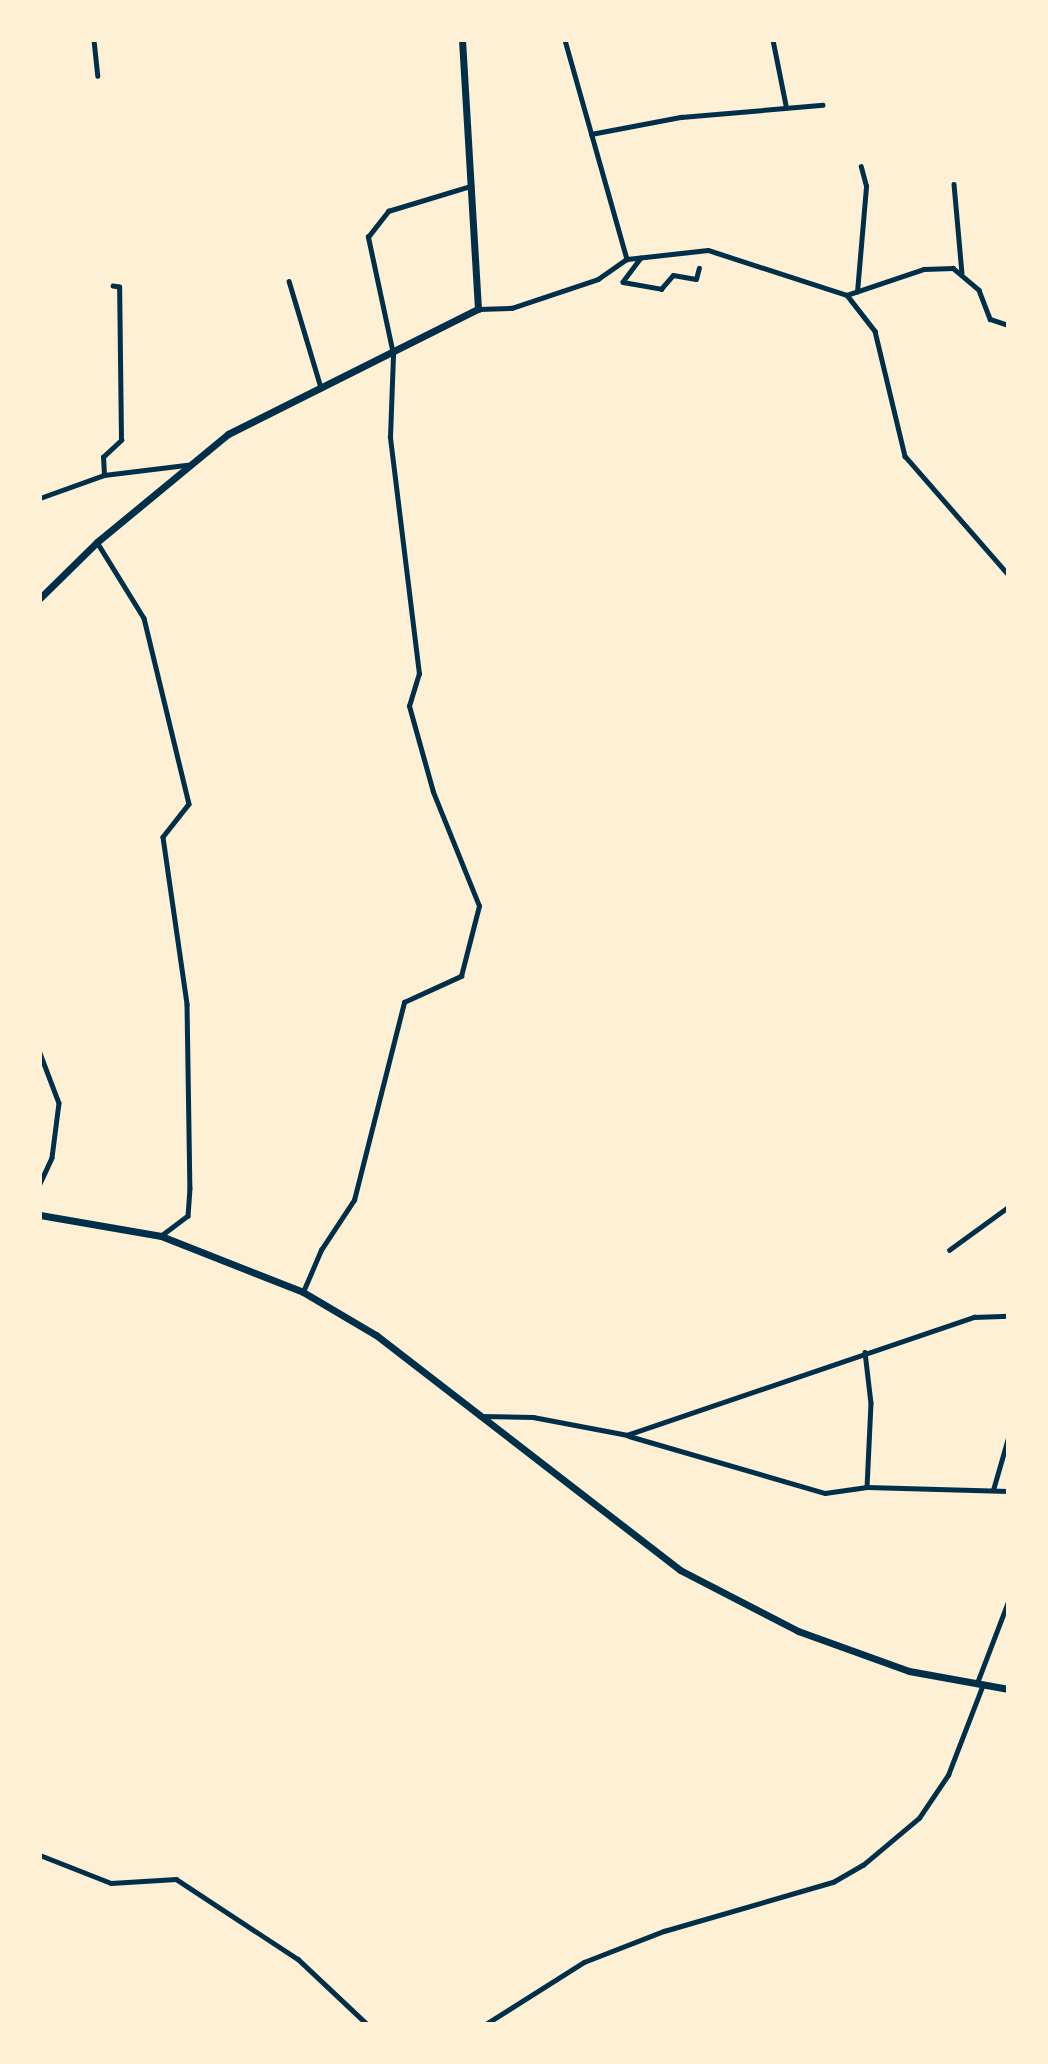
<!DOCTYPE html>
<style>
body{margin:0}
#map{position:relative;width:1048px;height:2064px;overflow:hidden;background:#fdf0d5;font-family:"Crimson Pro",serif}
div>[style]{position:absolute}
.minor>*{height:4.5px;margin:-2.25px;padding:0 2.25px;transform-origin:2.25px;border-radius:2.25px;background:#003049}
.secondary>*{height:7px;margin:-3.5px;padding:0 3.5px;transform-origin:3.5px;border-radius:3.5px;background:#003049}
span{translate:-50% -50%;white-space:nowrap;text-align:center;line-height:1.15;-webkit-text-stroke:5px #fdf0d5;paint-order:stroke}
.frame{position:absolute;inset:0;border:42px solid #fdf0d5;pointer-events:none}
</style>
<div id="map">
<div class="minor">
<div style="left:94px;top:40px;width:36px;rotate:84deg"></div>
<div style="left:565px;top:40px;width:228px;rotate:74.2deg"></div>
<div style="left:773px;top:40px;width:66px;rotate:78.7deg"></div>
<div style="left:591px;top:134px;width:92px;rotate:-10.7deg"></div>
<div style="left:681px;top:117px;width:142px;rotate:-4.9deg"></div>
<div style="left:954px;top:184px;width:89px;rotate:84.9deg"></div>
<div style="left:641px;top:258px;width:30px;rotate:127deg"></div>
<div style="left:623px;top:282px;width:39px;rotate:10deg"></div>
<div style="left:661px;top:289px;width:18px;rotate:-49deg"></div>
<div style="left:673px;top:275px;width:23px;rotate:10deg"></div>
<div style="left:696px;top:279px;width:11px;rotate:-75deg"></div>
<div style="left:289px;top:281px;width:112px;rotate:73.3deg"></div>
<div style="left:857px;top:292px;width:106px;rotate:-85.1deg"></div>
<div style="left:866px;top:186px;width:20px;rotate:-105deg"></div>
<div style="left:847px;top:295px;width:81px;rotate:-18.7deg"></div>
<div style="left:924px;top:269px;width:29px;rotate:-2deg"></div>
<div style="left:953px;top:268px;width:34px;rotate:40deg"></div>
<div style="left:979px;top:290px;width:31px;rotate:69deg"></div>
<div style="left:990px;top:319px;width:19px;rotate:18deg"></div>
<div style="left:479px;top:309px;width:33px;rotate:-2deg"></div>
<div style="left:512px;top:308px;width:91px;rotate:-18.6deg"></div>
<div style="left:598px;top:279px;width:35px;rotate:-35deg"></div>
<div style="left:627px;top:259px;width:81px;rotate:-6.3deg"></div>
<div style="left:708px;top:250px;width:146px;rotate:17.9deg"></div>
<div style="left:847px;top:295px;width:46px;rotate:52.1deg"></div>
<div style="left:875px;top:331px;width:129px;rotate:76.5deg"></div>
<div style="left:905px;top:456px;width:157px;rotate:48.9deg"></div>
<div style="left:104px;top:475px;width:18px;rotate:-93deg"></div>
<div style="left:103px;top:457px;width:25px;rotate:-43deg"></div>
<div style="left:121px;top:440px;width:153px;rotate:-90.7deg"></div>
<div style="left:119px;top:287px;width:6px;rotate:-171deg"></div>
<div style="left:40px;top:498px;width:68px;rotate:-19.8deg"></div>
<div style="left:104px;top:475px;width:84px;rotate:-6.9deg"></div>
<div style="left:97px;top:542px;width:89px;rotate:58.3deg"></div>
<div style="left:144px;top:618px;width:191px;rotate:76.4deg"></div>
<div style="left:189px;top:804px;width:42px;rotate:128.2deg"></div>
<div style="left:163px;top:837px;width:169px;rotate:81.8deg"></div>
<div style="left:187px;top:1004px;width:184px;rotate:89.1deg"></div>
<div style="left:190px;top:1188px;width:28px;rotate:94deg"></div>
<div style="left:188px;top:1216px;width:34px;rotate:143deg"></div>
<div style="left:40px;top:1053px;width:53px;rotate:69.2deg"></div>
<div style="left:59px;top:1103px;width:55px;rotate:97.3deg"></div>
<div style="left:52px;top:1158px;width:29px;rotate:115deg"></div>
<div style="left:949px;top:1250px;width:73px;rotate:-36.1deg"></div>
<div style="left:303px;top:1292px;width:46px;rotate:-66.8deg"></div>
<div style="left:321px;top:1250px;width:60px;rotate:-56.6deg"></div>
<div style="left:354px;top:1200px;width:204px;rotate:-75.8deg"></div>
<div style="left:404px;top:1002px;width:63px;rotate:-24.5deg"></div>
<div style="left:461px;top:976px;width:72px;rotate:-75.6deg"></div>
<div style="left:479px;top:906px;width:123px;rotate:-112deg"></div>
<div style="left:433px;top:792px;width:89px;rotate:-105.6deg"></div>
<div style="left:409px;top:706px;width:34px;rotate:-73deg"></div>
<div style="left:419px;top:674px;width:239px;rotate:-97deg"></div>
<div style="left:390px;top:437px;width:83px;rotate:-87.9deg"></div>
<div style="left:393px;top:354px;width:120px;rotate:-102.1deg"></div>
<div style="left:368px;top:237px;width:33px;rotate:-52deg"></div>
<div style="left:388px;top:211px;width:87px;rotate:-16.8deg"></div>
<div style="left:865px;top:1352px;width:51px;rotate:83.3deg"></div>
<div style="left:871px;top:1403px;width:84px;rotate:92.7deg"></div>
<div style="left:480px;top:1416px;width:53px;rotate:1.1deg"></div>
<div style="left:533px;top:1417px;width:96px;rotate:10.8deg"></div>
<div style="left:627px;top:1435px;width:367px;rotate:-18.8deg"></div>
<div style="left:974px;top:1317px;width:34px;rotate:-2deg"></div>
<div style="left:629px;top:1436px;width:204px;rotate:16.2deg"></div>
<div style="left:825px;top:1493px;width:42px;rotate:-8.1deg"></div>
<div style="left:867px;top:1487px;width:141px;rotate:1.6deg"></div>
<div style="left:993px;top:1490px;width:54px;rotate:-73.9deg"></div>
<div style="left:977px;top:1683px;width:87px;rotate:-69.1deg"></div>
<div style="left:40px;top:1855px;width:76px;rotate:21.5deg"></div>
<div style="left:111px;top:1883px;width:65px;rotate:-3.5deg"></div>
<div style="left:176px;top:1879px;width:146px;rotate:33.3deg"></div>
<div style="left:298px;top:1959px;width:95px;rotate:43.3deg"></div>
<div style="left:486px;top:2024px;width:116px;rotate:-32.3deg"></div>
<div style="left:584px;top:1962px;width:86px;rotate:-21.2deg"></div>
<div style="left:664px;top:1931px;width:176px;rotate:-16.2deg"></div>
<div style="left:833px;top:1882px;width:34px;rotate:-30deg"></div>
<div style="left:863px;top:1865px;width:73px;rotate:-40deg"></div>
<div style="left:919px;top:1818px;width:52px;rotate:-56deg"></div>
<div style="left:948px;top:1775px;width:94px;rotate:-68.9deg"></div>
</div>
<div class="secondary">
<div style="left:40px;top:598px;width:80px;rotate:-44.5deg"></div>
<div style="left:97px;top:542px;width:170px;rotate:-39.5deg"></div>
<div style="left:228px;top:434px;width:280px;rotate:-26.6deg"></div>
<div style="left:478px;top:309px;width:269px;rotate:-93.4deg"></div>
<div style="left:40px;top:1215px;width:123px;rotate:9.8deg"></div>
<div style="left:161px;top:1236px;width:153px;rotate:21.5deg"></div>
<div style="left:303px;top:1292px;width:85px;rotate:30.5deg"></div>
<div style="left:376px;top:1335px;width:384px;rotate:37.7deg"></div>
<div style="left:680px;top:1570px;width:133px;rotate:27.3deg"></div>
<div style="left:798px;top:1631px;width:118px;rotate:19.8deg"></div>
<div style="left:909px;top:1671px;width:101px;rotate:10.3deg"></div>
</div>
<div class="frame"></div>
</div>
